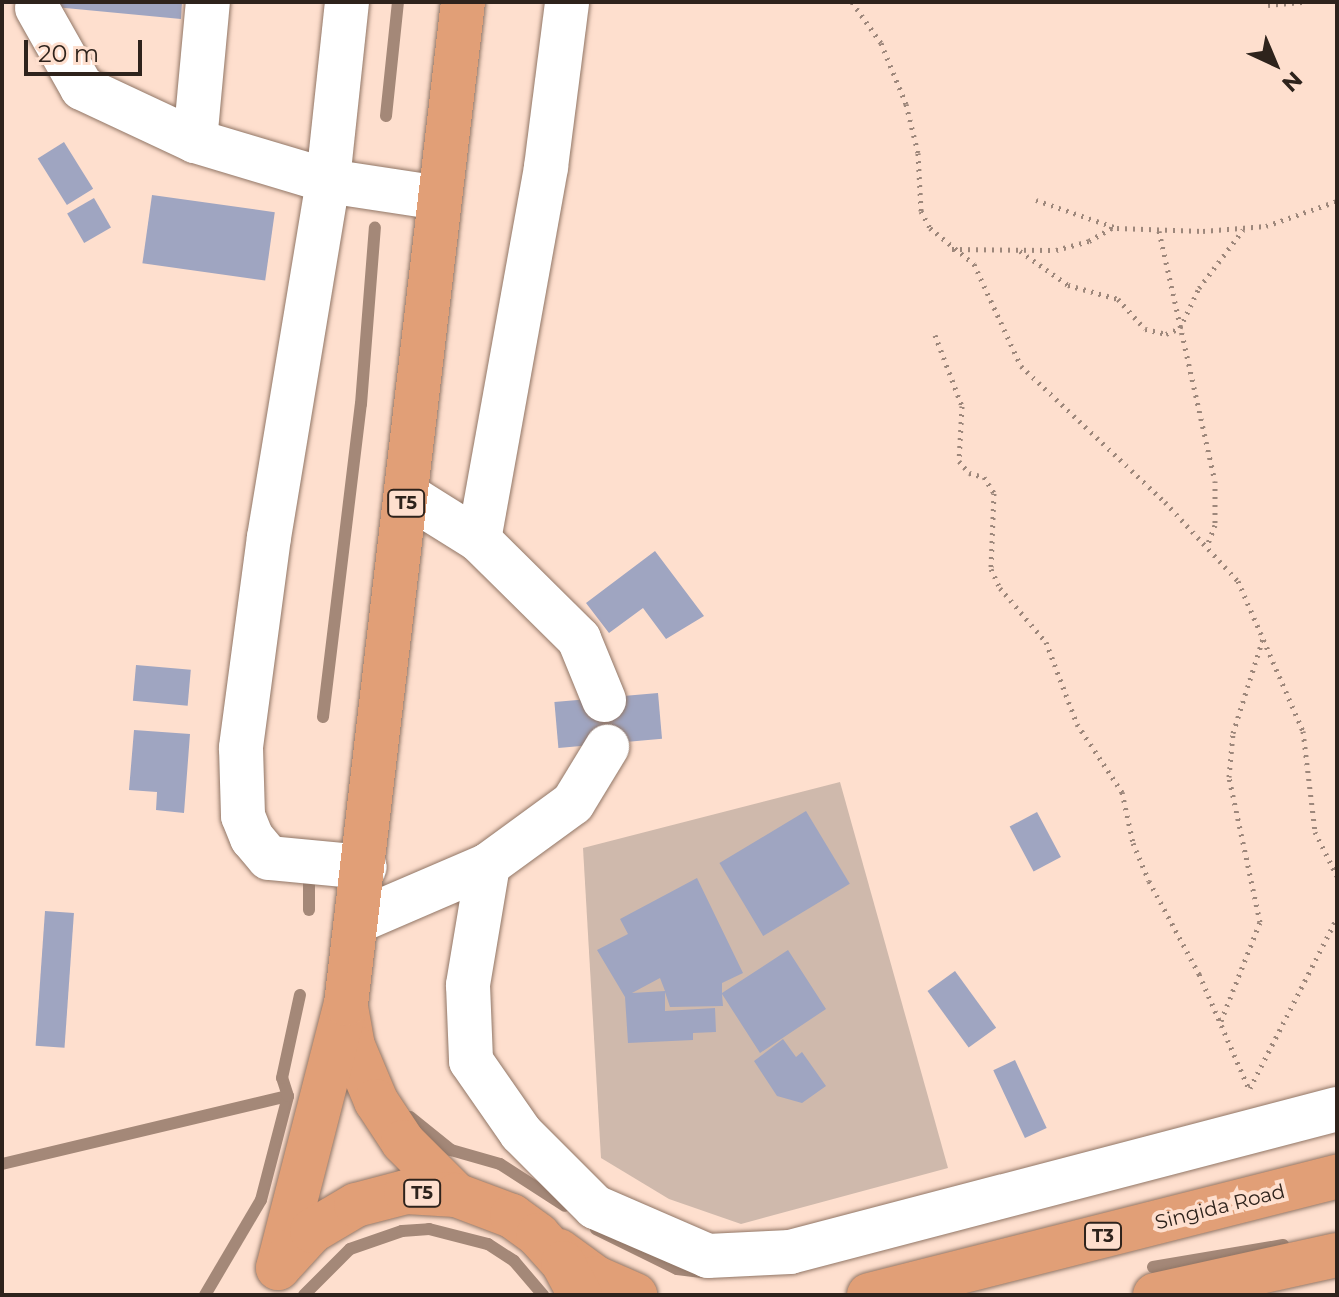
<!DOCTYPE html>
<style>
body{margin:0}
#map{position:relative;width:1339px;height:1297px;overflow:hidden;background:#fedfce;font-family:Montserrat,sans-serif}
div>[style]{position:absolute}
.green>*{inset:0;background:#cfb9ac}
.stream>*{height:12px;margin:-6px;padding:0 6px;transform-origin:6px;border-radius:6px;background:#a48878}
.building>*{inset:0;background:#9fa5c1;transform-origin:0 0}
.path>*{height:5px;margin-top:-2.5px;transform-origin:0;background:repeating-linear-gradient(90deg,#9d877b 0 2px,transparent 0 8px)}
.roads{filter:drop-shadow(0 0 2px #917666) drop-shadow(0 0 2px #917666)}
.minor>*{height:44px;margin:-22px;padding:0 22px;transform-origin:22px;border-radius:22px;background:#fff}
.highway>*{height:44px;margin:-22px;padding:0 22px;transform-origin:22px;border-radius:22px;background:#e19f77}
span{translate:-50% -50%;white-space:nowrap;text-align:center;line-height:1.15;-webkit-text-stroke:8px #fedfce;paint-order:stroke}
.shield-label span{padding:2px 6px;background:#fedfce;border:2px solid;border-radius:6px;-webkit-text-stroke-width:0}
.shield-label{font-size:18px;color:#2e231c;font-weight:700}
.street-label{font-size:20px;color:#2e231c}
.frame{position:absolute;inset:0;border:4px solid #2e231c;pointer-events:none}
.north{position:absolute;left:1235px;top:24px;width:80px;height:80px;-webkit-text-stroke:6px #fedfce;paint-order:stroke;rotate:136deg;font-size:22px;font-weight:700;line-height:32px;text-align:center;color:#2e231c}
.north::after{content:'';display:block;margin:auto;width:28px;height:36px;background:#2e231c;clip-path:polygon(50% 0,100% 100%,50% 72%,0 100%)}
.scale{position:absolute;left:24px;top:40px;width:118px;height:36px;box-sizing:border-box;border:4px solid #2e231c;border-top:0;padding-left:10px;font-size:24px;line-height:28px;white-space:nowrap;color:#2e231c;-webkit-text-stroke:6px #fedfce;paint-order:stroke}
</style>
<div id="map">
<div class="green">
<div style="clip-path:polygon(840px 782px,948px 1168px,741px 1224px,669px 1199px,601px 1158px,583px 848px)"></div>
</div>
<div class="stream">
<div style="left:386px;top:116px;width:115px;rotate:-84deg"></div>
<div style="left:323px;top:717px;width:315px;rotate:-83.1deg"></div>
<div style="left:361px;top:404px;width:177px;rotate:-85.5deg"></div>
<div style="left:309px;top:910px;width:36px;rotate:-90deg"></div>
<div style="left:410px;top:1117px;width:53px;rotate:38.8deg"></div>
<div style="left:451px;top:1150px;width:51px;rotate:15.9deg"></div>
<div style="left:500px;top:1164px;width:77px;rotate:32.9deg"></div>
<div style="left:2px;top:1164px;width:294px;rotate:-13.4deg"></div>
<div style="left:596px;top:1229px;width:90px;rotate:26.3deg"></div>
<div style="left:677px;top:1269px;width:23px;rotate:7deg"></div>
<div style="left:1153px;top:1267px;width:132px;rotate:-9.6deg"></div>
<div style="left:205px;top:1295px;width:110px;rotate:-59.5deg"></div>
<div style="left:261px;top:1200px;width:107px;rotate:-75.4deg"></div>
<div style="left:288px;top:1096px;width:19px;rotate:-108deg"></div>
<div style="left:282px;top:1078px;width:85px;rotate:-77.8deg"></div>
<div style="left:304px;top:1295px;width:65px;rotate:-45deg"></div>
<div style="left:350px;top:1249px;width:55px;rotate:-19.1deg"></div>
<div style="left:402px;top:1231px;width:27px;rotate:-4deg"></div>
<div style="left:429px;top:1229px;width:61px;rotate:14.3deg"></div>
<div style="left:488px;top:1244px;width:31px;rotate:33deg"></div>
<div style="left:514px;top:1261px;width:45px;rotate:49.5deg"></div>
</div>
<div class="building">
<div style="clip-path:polygon(2px 2px,182px 2px,181px 19px)"></div>
<div style="left:64px;top:142px;width:55px;height:31px;rotate:58deg"></div>
<div style="left:152px;top:195px;width:124px;height:69px;rotate:8deg"></div>
<div style="left:94px;top:198px;width:34px;height:31px;rotate:60deg"></div>
<div style="clip-path:polygon(655px 551px,704px 616px,666px 639px,643px 608px,609px 633px,586px 603px)"></div>
<div style="left:136px;top:665px;width:55px;height:36px;rotate:5deg"></div>
<div style="left:658px;top:693px;width:46px;height:104px;rotate:85deg"></div>
<div style="clip-path:polygon(134px 730px,190px 734px,184px 813px,156px 810px,157px 792px,129px 790px)"></div>
<div style="left:806px;top:811px;width:85px;height:101px;rotate:59deg"></div>
<div style="left:1037px;top:812px;width:51px;height:31px;rotate:62deg"></div>
<div style="clip-path:polygon(evenodd,697px 878px,743px 973px,722px 983px,722px 993px,788px 950px,826px 1009px,760px 1053px,722px 994px,723px 1006px,670px 1007px,665px 992px,665px 1011px,715px 1008px,716px 1032px,693px 1033px,693px 1040px,628px 1043px,625px 997px,597px 950px,628px 934px,620px 919px,697px 878px,660px 978px,665px 991px,632px 993px,660px 978px)"></div>
<div style="left:45px;top:911px;width:29px;height:135px;rotate:4deg"></div>
<div style="left:955px;top:971px;width:70px;height:34px;rotate:54deg"></div>
<div style="clip-path:polygon(783px 1039px,796px 1057px,802px 1052px,826px 1086px,802px 1103px,777px 1096px,754px 1061px)"></div>
<div style="left:1015px;top:1060px;width:75px;height:24px;rotate:65deg"></div>
</div>
<div class="path">
<div style="left:852px;top:2px;width:50px;rotate:54.7deg"></div>
<div style="left:881px;top:43px;width:66px;rotate:67.7deg"></div>
<div style="left:906px;top:104px;width:50px;rotate:76.2deg"></div>
<div style="left:918px;top:153px;width:58px;rotate:87deg"></div>
<div style="left:921px;top:211px;width:19px;rotate:62deg"></div>
<div style="left:930px;top:228px;width:57px;rotate:39.3deg"></div>
<div style="left:974px;top:264px;width:112px;rotate:65.3deg"></div>
<div style="left:1021px;top:366px;width:198px;rotate:43.4deg"></div>
<div style="left:1165px;top:502px;width:108px;rotate:47.3deg"></div>
<div style="left:1238px;top:581px;width:163px;rotate:66.6deg"></div>
<div style="left:1303px;top:731px;width:102px;rotate:83.2deg"></div>
<div style="left:1315px;top:832px;width:49px;rotate:63.4deg"></div>
<div style="left:1268px;top:5px;width:37px;rotate:-5deg"></div>
<div style="left:1036px;top:200px;width:86px;rotate:19.1deg"></div>
<div style="left:1117px;top:228px;width:86px;rotate:2deg"></div>
<div style="left:1203px;top:231px;width:63px;rotate:-4.5deg"></div>
<div style="left:1266px;top:226px;width:75px;rotate:-19.4deg"></div>
<div style="left:1159px;top:231px;width:256px;rotate:77.4deg"></div>
<div style="left:1215px;top:481px;width:44px;rotate:90deg"></div>
<div style="left:1215px;top:525px;width:22px;rotate:111deg"></div>
<div style="left:952px;top:249px;width:104px;rotate:0.6deg"></div>
<div style="left:1056px;top:250px;width:34px;rotate:-15deg"></div>
<div style="left:1089px;top:241px;width:28px;rotate:-30deg"></div>
<div style="left:1020px;top:251px;width:59px;rotate:35.3deg"></div>
<div style="left:1068px;top:285px;width:52px;rotate:15.6deg"></div>
<div style="left:1118px;top:299px;width:40px;rotate:48deg"></div>
<div style="left:1145px;top:329px;width:22px;rotate:13deg"></div>
<div style="left:1166px;top:334px;width:15px;rotate:-23deg"></div>
<div style="left:1180px;top:328px;width:44px;rotate:-64.6deg"></div>
<div style="left:1199px;top:288px;width:73px;rotate:-52.8deg"></div>
<div style="left:935px;top:335px;width:76px;rotate:69.2deg"></div>
<div style="left:962px;top:406px;width:55px;rotate:93.1deg"></div>
<div style="left:959px;top:461px;width:16px;rotate:50deg"></div>
<div style="left:969px;top:473px;width:16px;rotate:15deg"></div>
<div style="left:984px;top:477px;width:19px;rotate:58deg"></div>
<div style="left:994px;top:493px;width:76px;rotate:92.3deg"></div>
<div style="left:991px;top:569px;width:21px;rotate:65deg"></div>
<div style="left:1000px;top:588px;width:71px;rotate:49.6deg"></div>
<div style="left:1046px;top:642px;width:88px;rotate:69.3deg"></div>
<div style="left:1077px;top:724px;width:82px;rotate:56.5deg"></div>
<div style="left:1122px;top:792px;width:52px;rotate:77.8deg"></div>
<div style="left:1133px;top:843px;width:41px;rotate:67.2deg"></div>
<div style="left:1149px;top:881px;width:106px;rotate:61.7deg"></div>
<div style="left:1199px;top:974px;width:125px;rotate:66.5deg"></div>
<div style="left:1221px;top:1021px;width:106px;rotate:-68.5deg"></div>
<div style="left:1260px;top:922px;width:148px;rotate:-102.1deg"></div>
<div style="left:1229px;top:777px;width:44px;rotate:-84.8deg"></div>
<div style="left:1233px;top:733px;width:103px;rotate:-72.4deg"></div>
<div style="left:1250px;top:1088px;width:191px;rotate:-62.9deg"></div>
</div>
<div class="roads">
<div class="minor">
<div style="left:347px;top:2px;width:180px;rotate:96.1deg"></div>
<div style="left:328px;top:181px;width:361px;rotate:99.4deg"></div>
<div style="left:269px;top:537px;width:213px;rotate:97.6deg"></div>
<div style="left:241px;top:748px;width:68px;rotate:88.3deg"></div>
<div style="left:243px;top:816px;width:24px;rotate:68deg"></div>
<div style="left:252px;top:838px;width:26px;rotate:50deg"></div>
<div style="left:269px;top:858px;width:96px;rotate:5.4deg"></div>
<div style="left:37px;top:8px;width:92px;rotate:60.6deg"></div>
<div style="left:82px;top:88px;width:125px;rotate:25.1deg"></div>
<div style="left:195px;top:141px;width:139px;rotate:16.7deg"></div>
<div style="left:328px;top:181px;width:113px;rotate:8.6deg"></div>
<div style="left:195px;top:141px;width:140px;rotate:-84.7deg"></div>
<div style="left:407px;top:495px;width:85px;rotate:32deg"></div>
<div style="left:479px;top:540px;width:141px;rotate:44.7deg"></div>
<div style="left:579px;top:639px;width:66px;rotate:67.7deg"></div>
<div style="left:479px;top:540px;width:379px;rotate:-79.8deg"></div>
<div style="left:546px;top:167px;width:166px;rotate:-82.7deg"></div>
<div style="left:488px;top:865px;width:122px;rotate:99.5deg"></div>
<div style="left:468px;top:985px;width:76px;rotate:87.7deg"></div>
<div style="left:471px;top:1061px;width:88px;rotate:55.2deg"></div>
<div style="left:521px;top:1133px;width:105px;rotate:45deg"></div>
<div style="left:595px;top:1207px;width:123px;rotate:23.4deg"></div>
<div style="left:708px;top:1256px;width:82px;rotate:-2.8deg"></div>
<div style="left:790px;top:1252px;width:565px;rotate:-14.65deg"></div>
<div style="left:358px;top:921px;width:142px;rotate:-23.3deg"></div>
<div style="left:488px;top:865px;width:105px;rotate:-36.1deg"></div>
<div style="left:573px;top:803px;width:66px;rotate:-58.7deg"></div>
</div>
<div class="highway">
<div style="left:346px;top:1007px;width:40px;rotate:80deg"></div>
<div style="left:353px;top:1046px;width:60px;rotate:67.3deg"></div>
<div style="left:376px;top:1101px;width:49px;rotate:56.6deg"></div>
<div style="left:403px;top:1142px;width:75px;rotate:45deg"></div>
<div style="left:559px;top:1251px;width:46px;rotate:36.1deg"></div>
<div style="left:596px;top:1278px;width:43px;rotate:23.6deg"></div>
<div style="left:278px;top:1268px;width:273px;rotate:-75.6deg"></div>
<div style="left:346px;top:1004px;width:1009px;rotate:-83.34deg"></div>
<div style="left:278px;top:1268px;width:50px;rotate:-47.4deg"></div>
<div style="left:312px;top:1231px;width:51px;rotate:-30.6deg"></div>
<div style="left:356px;top:1205px;width:52px;rotate:-14.6deg"></div>
<div style="left:406px;top:1192px;width:50px;rotate:3.4deg"></div>
<div style="left:456px;top:1195px;width:60px;rotate:20.6deg"></div>
<div style="left:512px;top:1216px;width:32px;rotate:36deg"></div>
<div style="left:538px;top:1235px;width:38px;rotate:48deg"></div>
<div style="left:563px;top:1263px;width:36px;rotate:62deg"></div>
<div style="left:869px;top:1295px;width:483px;rotate:-14.2deg"></div>
<div style="left:1155px;top:1295px;width:186px;rotate:-12.4deg"></div>
</div>
</div>
<div class="shield-label">
<span style="left:406px;top:503px">T5</span>
<span style="left:422px;top:1193px">T5</span>
<span style="left:1103px;top:1236px">T3</span>
</div>
<div class="street-label">
<span style="left:1220px;top:1207px;rotate:-14deg">Singida Road</span>
</div>
<div class="frame"></div>
<div class="north">N</div>
<div class="scale">20 m</div>
</div>
